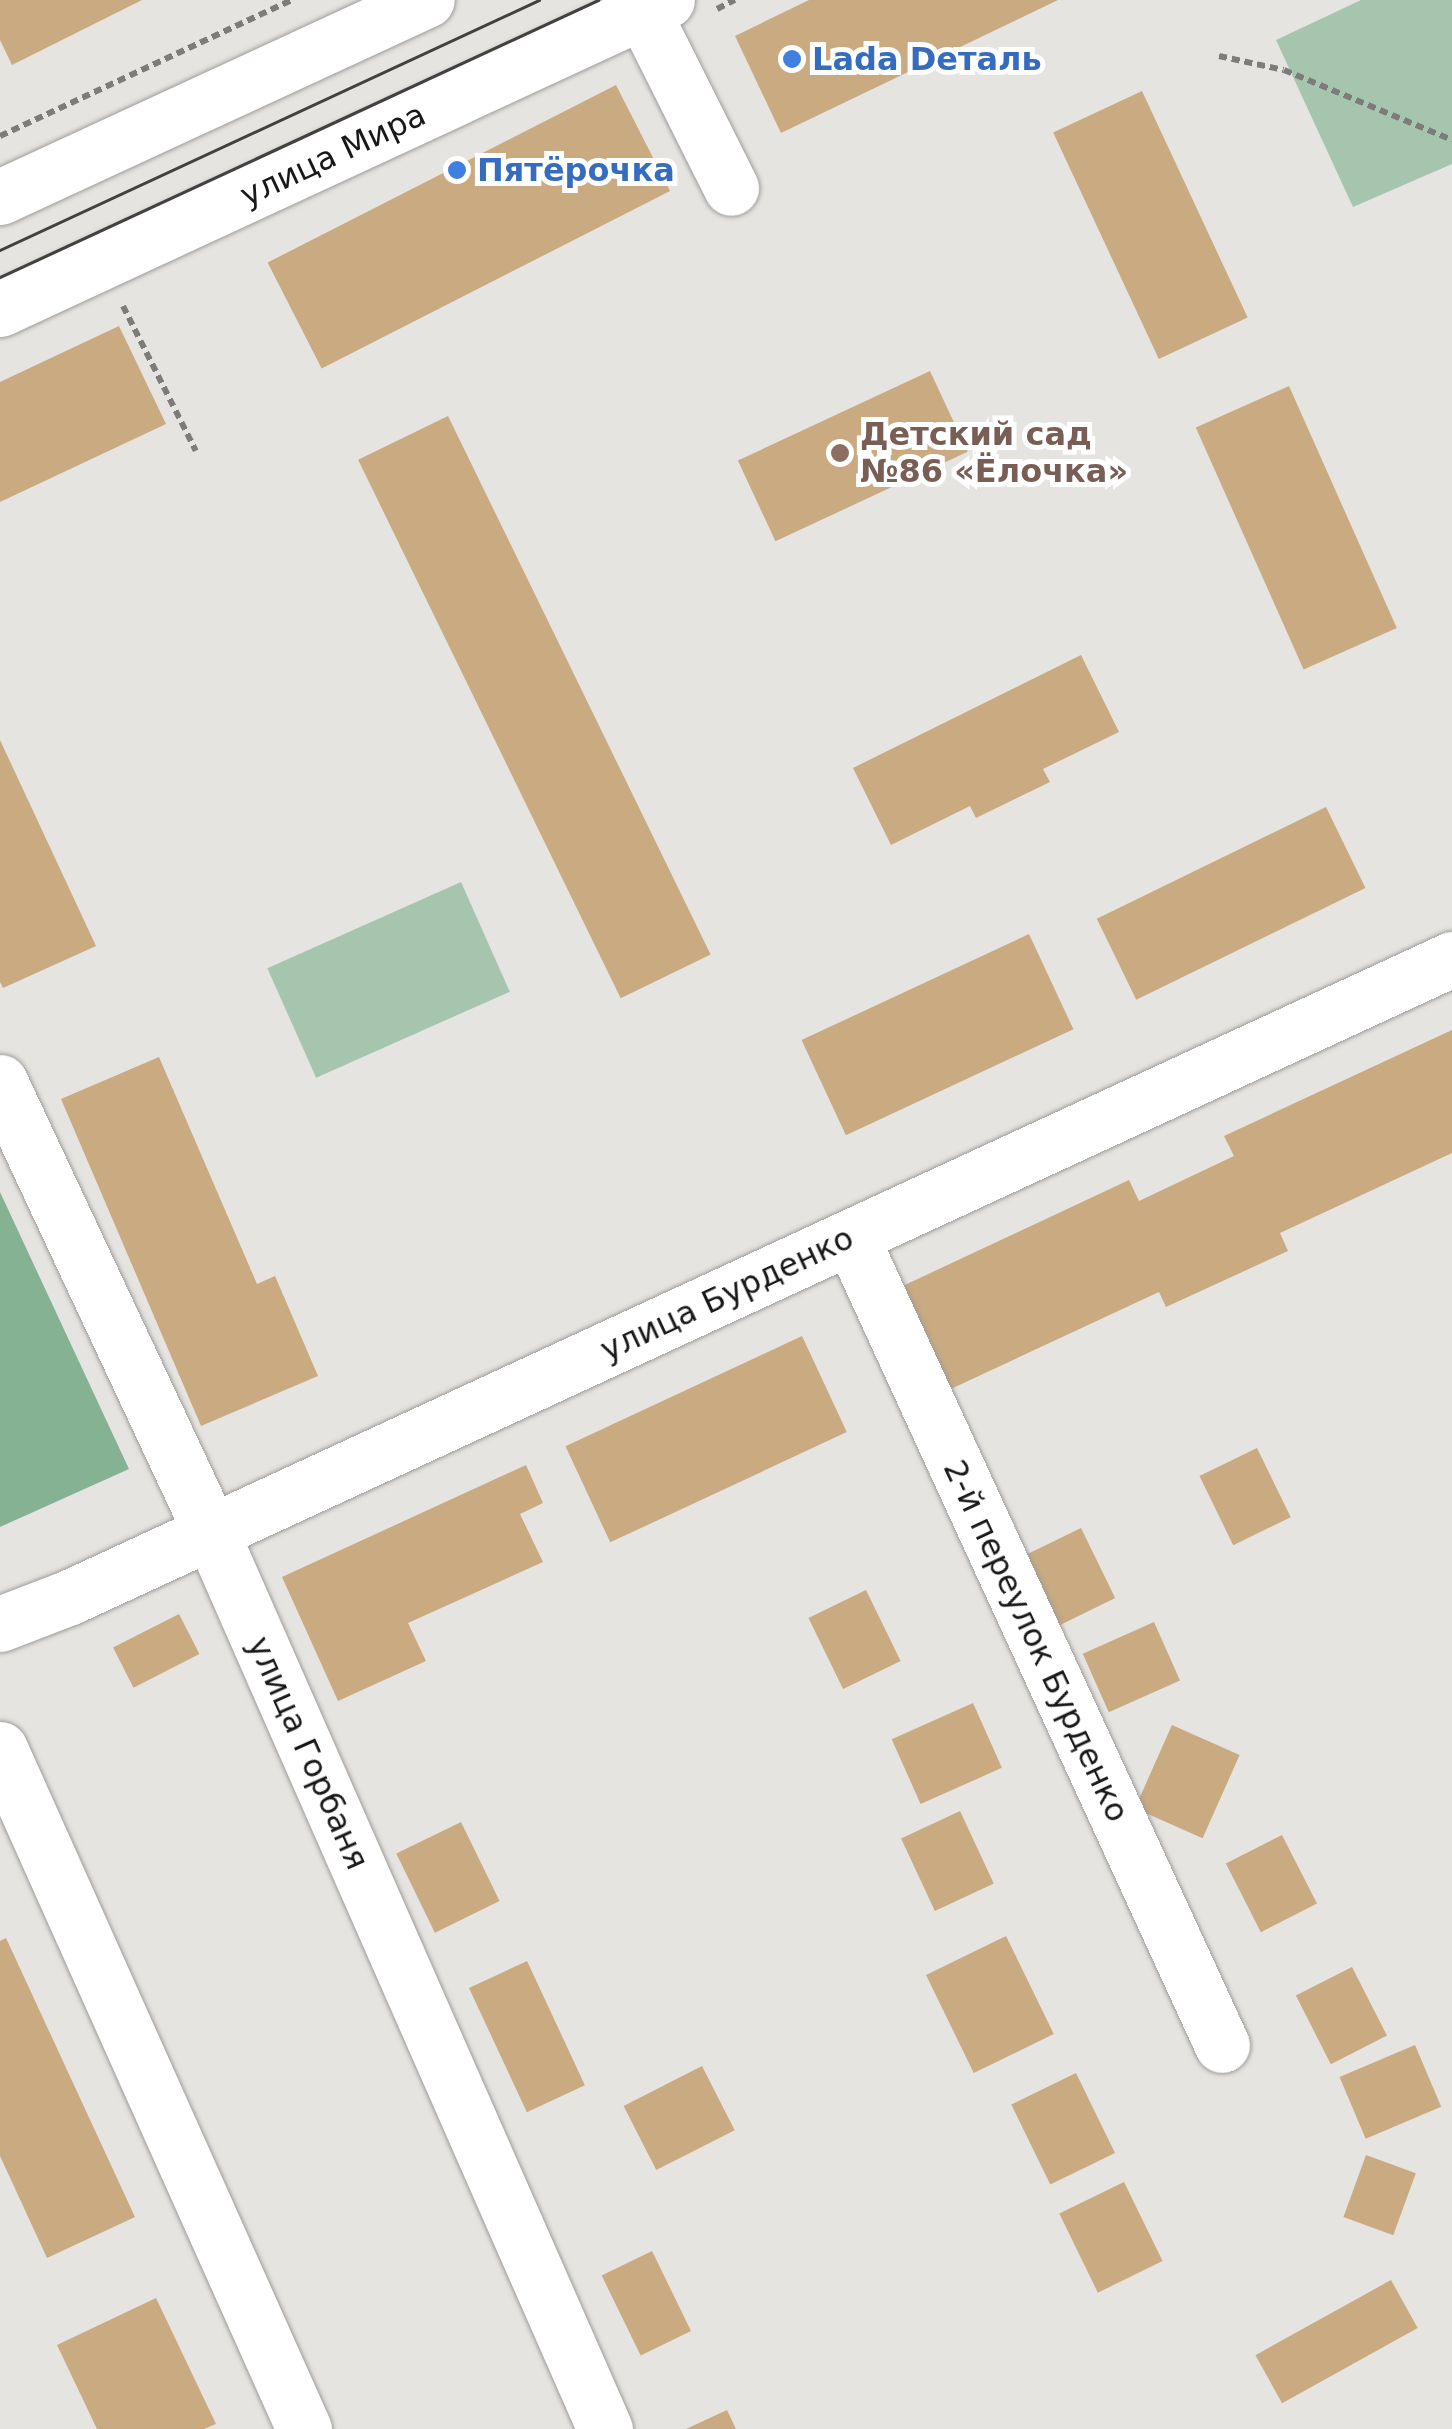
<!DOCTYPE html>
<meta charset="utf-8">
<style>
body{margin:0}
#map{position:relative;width:1452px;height:2429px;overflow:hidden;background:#e6e4e1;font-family:"DejaVu Sans",sans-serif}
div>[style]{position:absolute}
.green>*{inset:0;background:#a6c5af;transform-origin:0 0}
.forest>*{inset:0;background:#85b293}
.building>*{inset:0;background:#c9aa81;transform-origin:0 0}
.path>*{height:6px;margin-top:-3px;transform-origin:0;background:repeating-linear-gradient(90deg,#7e7c7a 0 8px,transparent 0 13px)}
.roads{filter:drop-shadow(0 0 2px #9e9c99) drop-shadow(0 0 2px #9e9c99)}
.minor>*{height:55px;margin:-27.5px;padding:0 27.5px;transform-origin:27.5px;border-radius:27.5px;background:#fff}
.tram>*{height:2.5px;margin:-1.25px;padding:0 1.25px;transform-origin:1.25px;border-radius:1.25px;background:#424140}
.dots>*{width:28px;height:28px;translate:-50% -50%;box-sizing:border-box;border:5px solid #fff;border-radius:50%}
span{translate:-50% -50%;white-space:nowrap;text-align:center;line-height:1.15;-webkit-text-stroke:10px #fff;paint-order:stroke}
.shop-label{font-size:32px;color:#366cbe;font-weight:700}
.left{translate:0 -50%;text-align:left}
.street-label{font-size:32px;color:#191817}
.education-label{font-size:32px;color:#785e54;font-weight:700}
</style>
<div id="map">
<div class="green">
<div style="clip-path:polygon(1361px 0,1452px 0,1452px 164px,1353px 207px,1276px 40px)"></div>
<div style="left:461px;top:882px;width:120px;height:212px;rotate:66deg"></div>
</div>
<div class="forest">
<div style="clip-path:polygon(0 1192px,129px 1469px,0 1527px)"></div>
</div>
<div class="building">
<div style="clip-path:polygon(0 0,142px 0,12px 65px,0 40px)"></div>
<div style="clip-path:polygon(809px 0,1058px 0,781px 133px,735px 36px)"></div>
<div style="left:616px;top:85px;width:119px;height:391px;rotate:63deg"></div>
<div style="left:1142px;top:91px;width:250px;height:98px;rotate:65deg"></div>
<div style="clip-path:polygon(119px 326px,166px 424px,0 502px,0 382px)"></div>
<div style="left:930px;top:371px;width:89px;height:212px;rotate:65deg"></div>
<div style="left:1289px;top:386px;width:265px;height:102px;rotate:66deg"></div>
<div style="left:448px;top:416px;width:599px;height:100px;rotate:64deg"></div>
<div style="clip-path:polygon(1081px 655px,1119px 732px,1043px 769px,1050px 782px,976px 818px,970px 806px,891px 845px,853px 768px)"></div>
<div style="clip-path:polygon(0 740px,96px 946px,3px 988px,0 982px)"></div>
<div style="left:1326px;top:807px;width:90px;height:255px;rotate:64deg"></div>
<div style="left:1029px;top:934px;width:105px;height:251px;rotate:65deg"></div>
<div style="clip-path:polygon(1452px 1030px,1452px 1153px,1280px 1233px,1288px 1251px,1166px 1307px,1159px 1292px,940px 1394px,892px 1291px,1129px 1180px,1139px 1201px,1234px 1156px,1224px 1136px)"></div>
<div style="clip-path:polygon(159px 1057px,257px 1284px,275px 1276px,318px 1376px,201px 1426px,61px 1099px)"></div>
<div style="left:802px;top:1336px;width:106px;height:261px;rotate:65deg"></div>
<div style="left:1257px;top:1448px;width:77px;height:64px;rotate:64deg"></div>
<div style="clip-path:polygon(526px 1465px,543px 1503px,520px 1514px,543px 1562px,408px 1623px,426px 1661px,338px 1701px,282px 1577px)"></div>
<div style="left:1081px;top:1528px;width:78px;height:64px;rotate:64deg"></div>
<div style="left:866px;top:1590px;width:79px;height:64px;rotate:64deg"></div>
<div style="left:179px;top:1614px;width:45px;height:74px;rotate:63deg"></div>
<div style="left:1154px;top:1622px;width:64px;height:78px;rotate:66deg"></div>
<div style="left:973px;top:1703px;width:71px;height:89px;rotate:66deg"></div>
<div style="left:1172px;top:1725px;width:74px;height:91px;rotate:24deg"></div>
<div style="left:960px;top:1811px;width:80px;height:65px;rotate:65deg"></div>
<div style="left:461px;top:1822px;width:88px;height:72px;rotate:64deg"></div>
<div style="left:1282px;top:1835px;width:77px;height:63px;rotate:63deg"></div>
<div style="left:1006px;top:1936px;width:109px;height:89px;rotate:64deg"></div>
<div style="clip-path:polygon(6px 1938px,135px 2217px,47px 2258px,0 2156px,0 1941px)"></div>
<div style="left:527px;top:1961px;width:137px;height:64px;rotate:65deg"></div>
<div style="left:1352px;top:1967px;width:77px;height:63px;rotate:63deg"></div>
<div style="left:1415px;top:2045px;width:67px;height:82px;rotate:67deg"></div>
<div style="left:702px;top:2066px;width:72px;height:88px;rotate:63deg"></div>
<div style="left:1076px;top:2073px;width:89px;height:72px;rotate:64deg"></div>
<div style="left:1366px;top:2155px;width:53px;height:66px;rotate:20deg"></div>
<div style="left:1124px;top:2182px;width:88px;height:72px;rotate:64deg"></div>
<div style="left:652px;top:2251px;width:89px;height:56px;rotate:64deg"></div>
<div style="left:1391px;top:2280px;width:55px;height:155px;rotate:61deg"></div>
<div style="clip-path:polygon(156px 2298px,216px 2424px,204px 2429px,97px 2429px,57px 2345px)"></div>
<div style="clip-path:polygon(727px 2410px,736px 2429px,686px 2429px)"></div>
</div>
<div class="path">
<div style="left:717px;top:9px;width:20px;rotate:-27deg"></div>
<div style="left:1219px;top:56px;width:66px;rotate:12.2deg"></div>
<div style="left:1284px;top:70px;width:182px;rotate:22.6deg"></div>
<div style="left:0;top:136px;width:322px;rotate:-25deg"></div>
<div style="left:123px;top:306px;width:162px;rotate:63.3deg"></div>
</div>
<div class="roads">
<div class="minor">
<div style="left:637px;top:0;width:210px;rotate:63.4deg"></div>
<div style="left:0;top:197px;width:470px;rotate:-24.8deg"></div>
<div style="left:0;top:309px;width:735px;rotate:-24.86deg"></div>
<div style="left:0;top:1082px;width:497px;rotate:64.9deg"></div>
<div style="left:211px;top:1532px;width:980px;rotate:66.29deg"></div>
<div style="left:851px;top:1237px;width:889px;rotate:65.34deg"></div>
<div style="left:0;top:1624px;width:75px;rotate:-21.1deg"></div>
<div style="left:70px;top:1597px;width:1522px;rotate:-24.78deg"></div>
<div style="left:0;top:1749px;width:745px;rotate:65.91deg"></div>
</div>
</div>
<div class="tram">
<div style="left:0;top:250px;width:594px;rotate:-24.88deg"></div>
<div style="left:0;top:277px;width:659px;rotate:-24.85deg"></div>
</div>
<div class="dots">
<div style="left:792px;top:59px;background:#3f7fe0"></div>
<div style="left:457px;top:170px;background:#3f7fe0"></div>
<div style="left:840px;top:453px;background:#8d6e63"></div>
</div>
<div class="shop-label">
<span class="left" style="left:812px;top:59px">Lada Dеталь</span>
<span class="left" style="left:477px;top:170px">Пятёрочка</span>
</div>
<div class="street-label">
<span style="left:333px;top:155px;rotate:-25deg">улица Мира</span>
<span style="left:727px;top:1294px;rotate:-25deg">улица Бурденко</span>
<span style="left:1036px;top:1641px;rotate:65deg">2-й переулок Бурденко</span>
<span style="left:308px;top:1753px;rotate:66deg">улица Горбаня</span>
</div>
<div class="education-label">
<span class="left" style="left:860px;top:453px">Детский сад<br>№86 «Ёлочка»</span>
</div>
</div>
